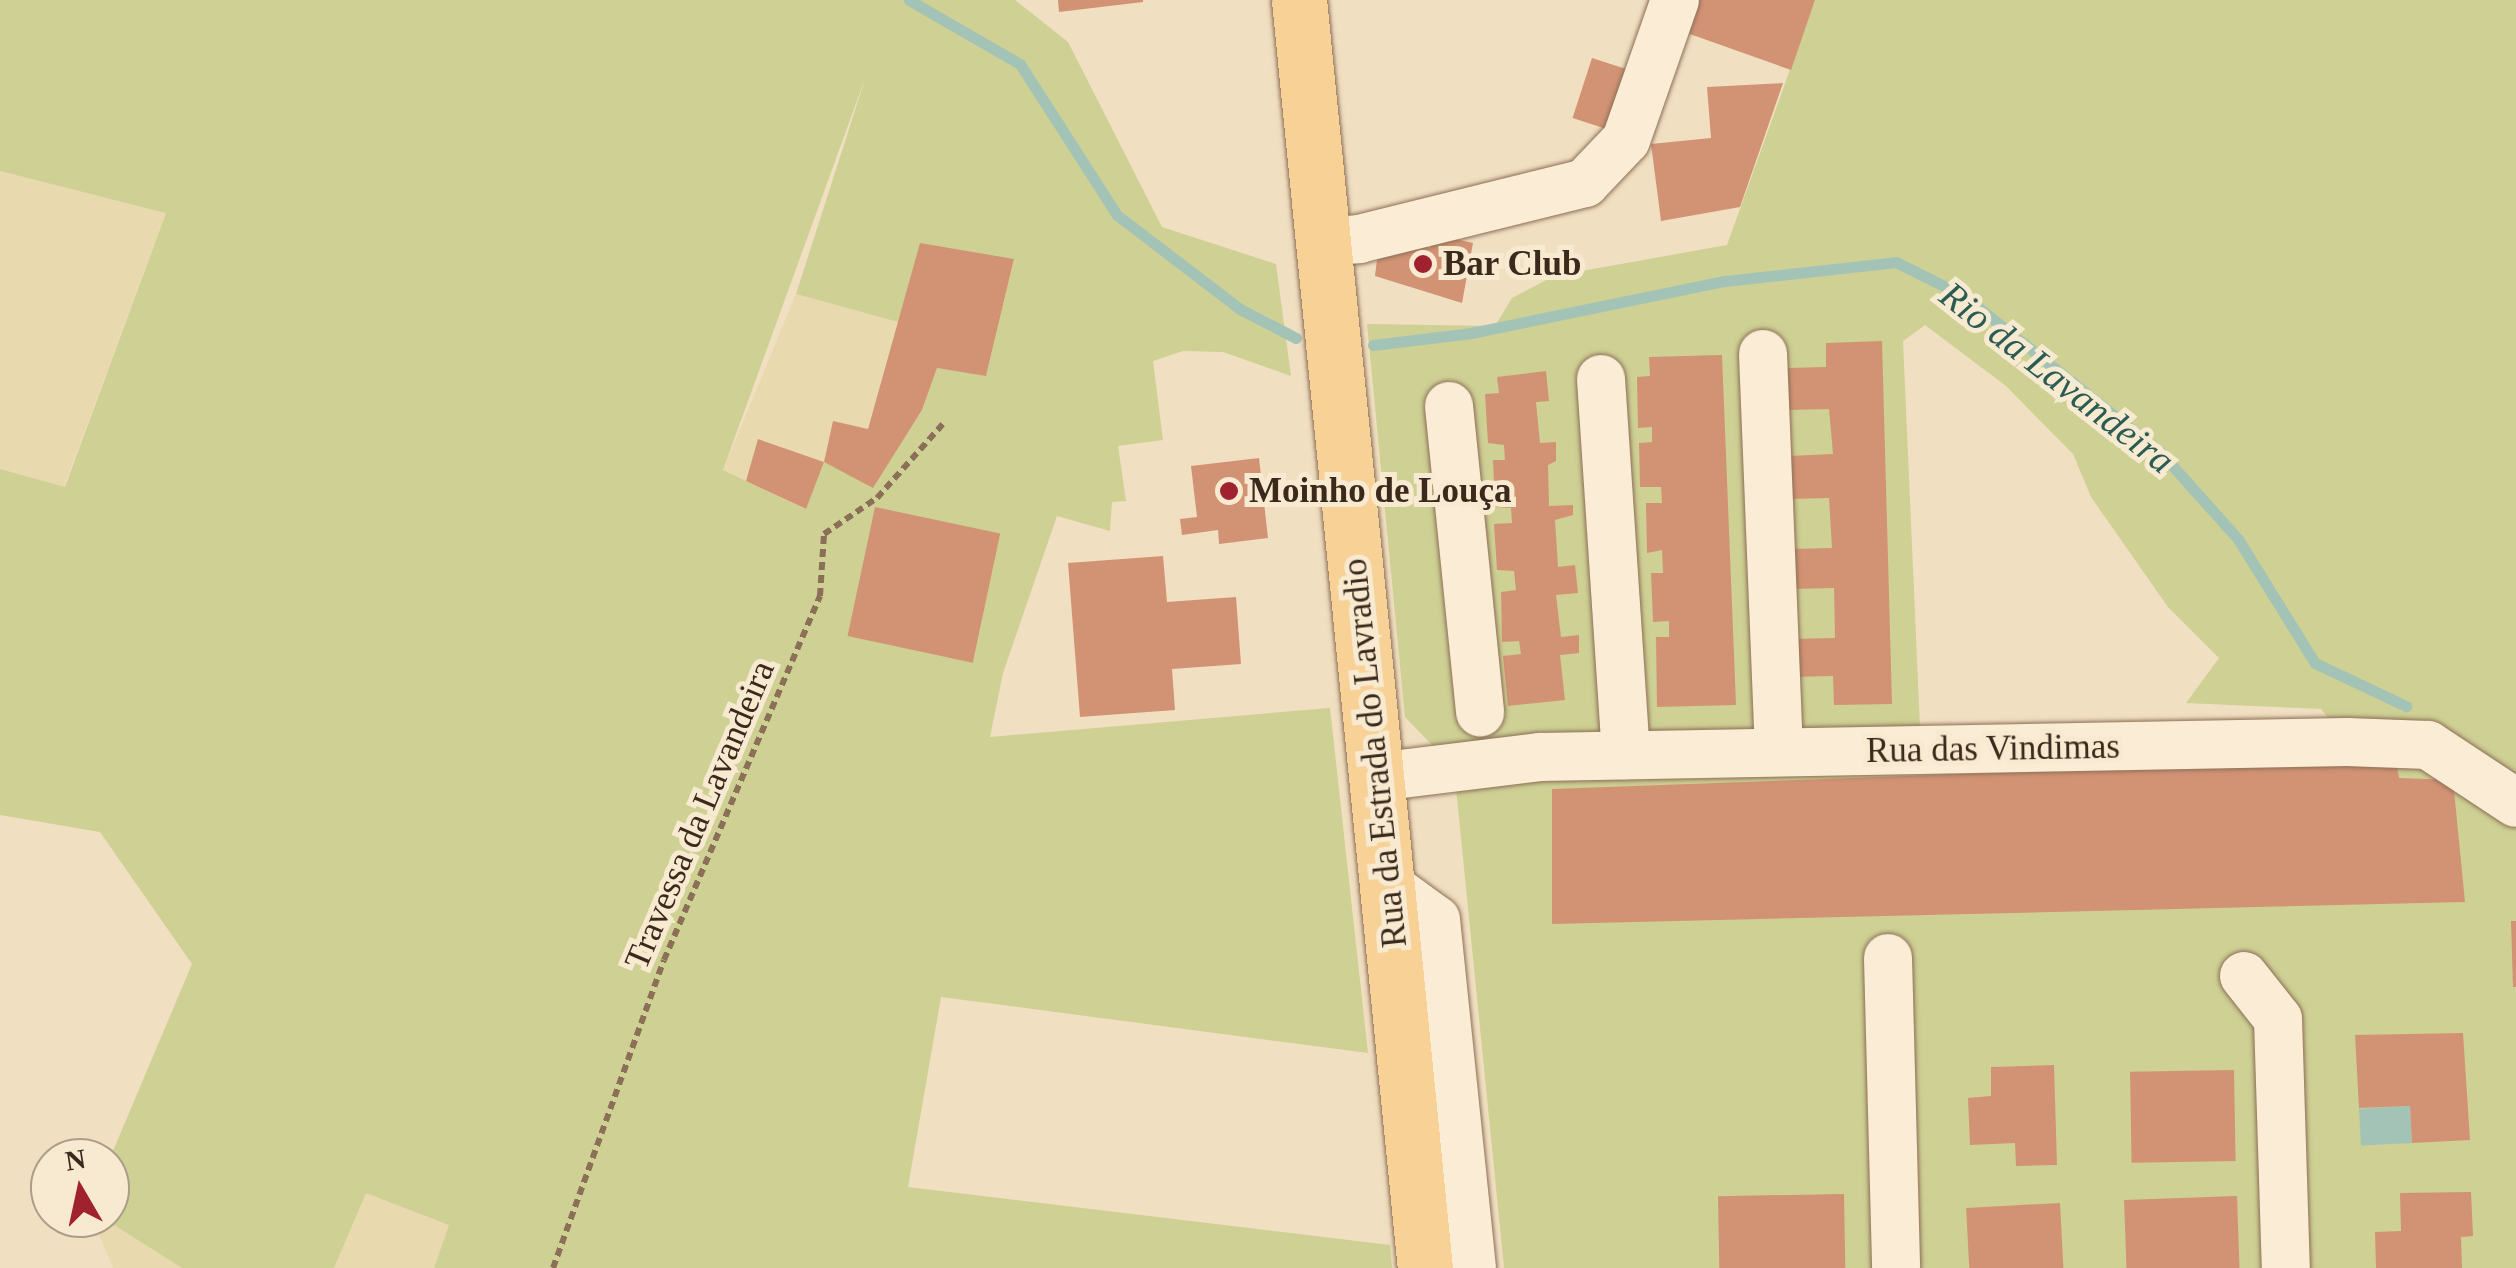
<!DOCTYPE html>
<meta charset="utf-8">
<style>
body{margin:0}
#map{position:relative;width:2516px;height:1268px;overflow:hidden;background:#f1dfc1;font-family:"Times New Roman",serif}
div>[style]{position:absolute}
.farmland>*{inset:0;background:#e8d9ae}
.green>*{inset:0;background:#ced094}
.water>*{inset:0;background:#a4c3b7;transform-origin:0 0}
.stream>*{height:11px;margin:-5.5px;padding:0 5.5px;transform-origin:5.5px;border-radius:5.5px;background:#a4c3b7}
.building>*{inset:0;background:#d29374;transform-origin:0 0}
.path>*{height:6px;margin-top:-3px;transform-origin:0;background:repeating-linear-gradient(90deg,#8c6f57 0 8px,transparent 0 13px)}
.roads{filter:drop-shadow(0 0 2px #8c6f57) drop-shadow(0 0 2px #8c6f57)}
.minor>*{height:48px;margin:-24px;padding:0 24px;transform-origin:24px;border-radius:24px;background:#fbedd5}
.major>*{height:55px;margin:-27.5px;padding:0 27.5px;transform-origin:27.5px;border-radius:27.5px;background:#f7d196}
.dots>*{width:28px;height:28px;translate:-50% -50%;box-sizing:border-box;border:5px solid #f8ead1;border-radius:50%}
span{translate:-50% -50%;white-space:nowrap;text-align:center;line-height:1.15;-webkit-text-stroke:10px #f8ead1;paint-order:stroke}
.poi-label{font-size:35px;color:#3b291c;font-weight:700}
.left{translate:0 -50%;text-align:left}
.street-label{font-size:35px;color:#3b291c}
.water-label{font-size:38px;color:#2b5c54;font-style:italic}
.north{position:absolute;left:30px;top:1138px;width:100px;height:100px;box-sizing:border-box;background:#f8ead1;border:2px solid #ac9d89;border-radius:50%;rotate:351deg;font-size:28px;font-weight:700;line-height:40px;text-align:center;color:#3b291c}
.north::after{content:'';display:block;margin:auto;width:35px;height:45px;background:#a0222e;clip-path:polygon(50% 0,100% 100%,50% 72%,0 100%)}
</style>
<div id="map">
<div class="farmland">
<div style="clip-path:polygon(0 171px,166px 212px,64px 487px,0 469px)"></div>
<div style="clip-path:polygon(796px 294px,898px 322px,868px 429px,833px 421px,824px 462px,759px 439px,746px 481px,723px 470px)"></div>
<div style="clip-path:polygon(366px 1192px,450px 1225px,434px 1268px,334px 1268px)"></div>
<div style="clip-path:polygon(92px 1218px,103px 1218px,182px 1268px,113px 1268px)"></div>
</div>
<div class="green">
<div style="clip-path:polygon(evenodd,0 0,1015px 0,1068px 42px,1162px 227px,1276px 264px,1291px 376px,1223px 352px,1183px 351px,1153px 361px,1163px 440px,1118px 446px,1126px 501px,1112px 502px,1110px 531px,1057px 516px,1003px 673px,990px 737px,1330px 708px,1368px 1053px,941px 997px,908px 1187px,1390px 1245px,1392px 1268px,434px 1268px,449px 1225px,366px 1193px,334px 1268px,182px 1268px,103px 1218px,110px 1218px,110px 1158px,192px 964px,100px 832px,0 815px,0 469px,65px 487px,166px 213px,0 171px,0 0,866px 76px,796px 294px,898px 322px,1014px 260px,986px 375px,937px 368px,922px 410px,873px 487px,824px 462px,805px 509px,723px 470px,866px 76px)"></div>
<div style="clip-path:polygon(evenodd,1815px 0,2516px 0,2516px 1268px,1504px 1268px,1454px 768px,1405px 717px,1367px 324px,1495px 326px,1512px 298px,1554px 276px,1727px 245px,1815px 0,1925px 325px,2006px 386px,2073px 454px,2091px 497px,2168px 607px,2219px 658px,2186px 703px,2321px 709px,2346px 741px,1921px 750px,1903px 341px,1925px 325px)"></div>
</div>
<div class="water">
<div style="left:2410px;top:1106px;width:37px;height:51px;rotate:87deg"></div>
</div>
<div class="stream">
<div style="left:909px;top:0;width:128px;rotate:30deg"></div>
<div style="left:1020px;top:64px;width:179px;rotate:57.3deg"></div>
<div style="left:1117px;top:215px;width:155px;rotate:37.4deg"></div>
<div style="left:1240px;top:309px;width:63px;rotate:27.4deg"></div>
<div style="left:1373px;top:345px;width:99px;rotate:-7deg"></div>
<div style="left:1471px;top:333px;width:259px;rotate:-11.6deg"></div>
<div style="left:1725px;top:281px;width:172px;rotate:-6.3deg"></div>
<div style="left:1896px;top:262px;width:76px;rotate:26.6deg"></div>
<div style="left:1964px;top:296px;width:251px;rotate:38.5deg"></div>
<div style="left:2160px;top:452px;width:117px;rotate:48.1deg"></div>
<div style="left:2238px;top:539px;width:146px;rotate:58.2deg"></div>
<div style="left:2315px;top:663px;width:101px;rotate:25.3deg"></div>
</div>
<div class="building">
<div style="clip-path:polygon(1058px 0,1143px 0,1143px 2px,1059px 12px)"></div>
<div style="clip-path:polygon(1699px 0,1815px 0,1791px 70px,1687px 33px)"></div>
<div style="left:1592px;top:58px;width:52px;height:63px;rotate:18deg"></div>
<div style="clip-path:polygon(1783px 83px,1740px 207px,1661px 221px,1651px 144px,1711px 138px,1707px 87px)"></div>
<div style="clip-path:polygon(1433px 234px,1473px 243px,1462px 303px,1375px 276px,1378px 251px,1408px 240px,1430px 248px)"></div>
<div style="clip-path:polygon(920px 243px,1014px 259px,986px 376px,937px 368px,922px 410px,873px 488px,824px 462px,806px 509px,746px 481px,758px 439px,824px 462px,833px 421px,868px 429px)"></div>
<div style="clip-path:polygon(1882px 341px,1892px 704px,1834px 705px,1833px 676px,1790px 677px,1791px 639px,1835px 638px,1834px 588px,1793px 589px,1792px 549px,1832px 548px,1829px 498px,1790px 499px,1788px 456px,1833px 454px,1829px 409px,1788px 410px,1786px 368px,1826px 367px,1826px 343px)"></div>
<div style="clip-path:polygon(1722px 355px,1736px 705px,1657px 707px,1656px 637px,1669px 637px,1669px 621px,1653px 622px,1651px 573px,1663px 573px,1662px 550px,1647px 553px,1646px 503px,1662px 503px,1661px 487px,1640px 487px,1639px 443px,1652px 442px,1652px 427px,1638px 428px,1637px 377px,1650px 376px,1649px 357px)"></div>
<div style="clip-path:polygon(1546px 371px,1549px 401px,1536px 402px,1540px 443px,1556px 442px,1556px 461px,1548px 465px,1549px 506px,1573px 505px,1573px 515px,1555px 520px,1558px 567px,1575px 565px,1578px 593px,1556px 595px,1561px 637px,1579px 635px,1579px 653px,1560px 655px,1565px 700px,1508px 706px,1503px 656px,1521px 654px,1519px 641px,1502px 642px,1501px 592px,1516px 590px,1514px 571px,1497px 570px,1494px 524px,1512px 523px,1511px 508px,1495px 507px,1493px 460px,1505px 460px,1504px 445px,1488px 443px,1485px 394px,1499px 393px,1497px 377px)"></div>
<div style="clip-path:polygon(1259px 458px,1268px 538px,1219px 544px,1218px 530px,1182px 535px,1180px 519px,1197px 517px,1191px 466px)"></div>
<div style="left:875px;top:507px;width:128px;height:132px;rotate:12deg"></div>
<div style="clip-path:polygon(1163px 556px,1167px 602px,1236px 597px,1241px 664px,1172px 669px,1175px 710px,1080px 717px,1068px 563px)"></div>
<div style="clip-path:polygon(2396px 758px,2399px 778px,2453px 780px,2465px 902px,1552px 924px,1552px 789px)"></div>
<div style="clip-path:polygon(2511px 921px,2516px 921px,2516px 987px,2513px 987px)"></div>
<div style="clip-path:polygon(2463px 1033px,2470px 1140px,2412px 1143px,2410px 1106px,2359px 1108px,2355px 1035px)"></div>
<div style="clip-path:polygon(2054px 1065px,2057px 1165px,2016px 1166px,2015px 1143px,1970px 1145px,1968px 1098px,1991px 1096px,1991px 1067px)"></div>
<div style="left:2234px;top:1070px;width:91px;height:104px;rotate:89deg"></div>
<div style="clip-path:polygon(2471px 1192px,2473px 1236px,2461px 1237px,2462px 1268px,2376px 1268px,2375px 1232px,2401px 1231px,2400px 1193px)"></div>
<div style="left:1844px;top:1194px;width:74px;height:126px;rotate:89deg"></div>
<div style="left:2237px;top:1196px;width:72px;height:113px;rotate:88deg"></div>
<div style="left:2060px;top:1203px;width:65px;height:94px;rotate:87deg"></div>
</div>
<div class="path">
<div style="left:553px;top:1268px;width:327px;rotate:-70.2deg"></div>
<div style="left:664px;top:960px;width:396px;rotate:-66.8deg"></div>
<div style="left:820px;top:596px;width:62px;rotate:-86.3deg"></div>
<div style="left:824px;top:534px;width:64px;rotate:-34.2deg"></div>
<div style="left:877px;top:498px;width:99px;rotate:-48.3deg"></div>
</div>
<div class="roads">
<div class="minor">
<div style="left:1325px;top:241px;width:34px;rotate:-3deg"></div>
<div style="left:1359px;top:239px;width:233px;rotate:-13.9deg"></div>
<div style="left:1585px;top:183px;width:59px;rotate:-46.4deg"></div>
<div style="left:1626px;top:140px;width:148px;rotate:-70.7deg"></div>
<div style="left:1763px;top:354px;width:398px;rotate:87.7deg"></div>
<div style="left:1601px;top:379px;width:377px;rotate:86.2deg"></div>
<div style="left:1449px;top:406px;width:308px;rotate:84.2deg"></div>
<div style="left:1377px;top:777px;width:164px;rotate:-7deg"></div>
<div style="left:1540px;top:757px;width:807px;rotate:-1.06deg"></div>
<div style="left:2347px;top:742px;width:81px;rotate:2.1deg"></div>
<div style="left:2428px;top:745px;width:105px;rotate:33.4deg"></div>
<div style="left:1388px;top:885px;width:59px;rotate:36.1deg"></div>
<div style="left:1436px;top:920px;width:350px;rotate:84.1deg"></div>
<div style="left:1888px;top:958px;width:310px;rotate:88.5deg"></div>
<div style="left:2244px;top:976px;width:55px;rotate:51.7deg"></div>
<div style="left:2278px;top:1019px;width:249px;rotate:88.2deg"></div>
</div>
<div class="major">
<div style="left:1299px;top:0;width:1274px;rotate:84.33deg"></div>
</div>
</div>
<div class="dots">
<div style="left:1423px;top:264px;background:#a0222e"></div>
<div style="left:1229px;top:491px;background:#a0222e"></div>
</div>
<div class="poi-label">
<span class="left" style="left:1443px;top:264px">Bar Club</span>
<span class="left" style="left:1249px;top:491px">Moinho de Louça</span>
</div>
<div class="street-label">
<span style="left:1993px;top:749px;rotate:-1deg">Rua das Vindimas</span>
<span style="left:1375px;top:753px;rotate:-96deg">Rua da Estrada do Lavradio</span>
<span style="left:700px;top:815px;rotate:-67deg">Travessa da Lavandeira</span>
</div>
<div class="water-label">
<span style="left:2057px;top:378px;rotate:38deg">Rio da Lavandeira</span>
</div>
<div class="north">N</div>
</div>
